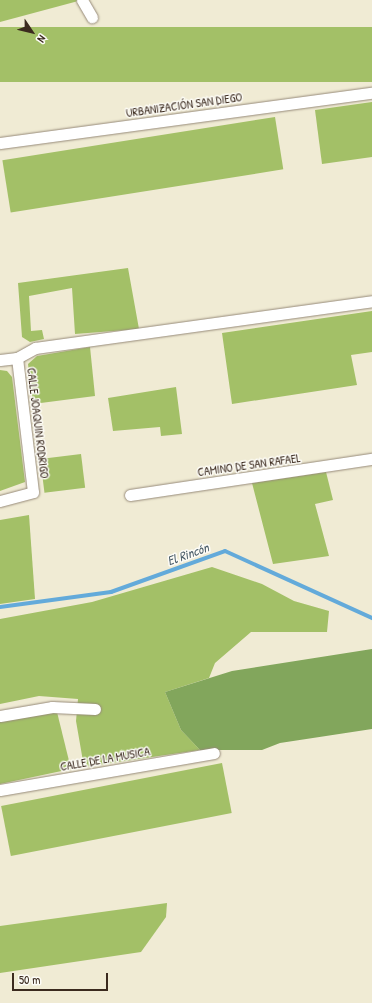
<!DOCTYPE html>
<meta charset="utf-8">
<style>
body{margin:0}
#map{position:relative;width:372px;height:1003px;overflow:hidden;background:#f0ebd4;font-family:"Patrick Hand",sans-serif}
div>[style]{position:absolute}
.green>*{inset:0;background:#a3c067;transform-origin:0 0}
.forest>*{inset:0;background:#82a65c}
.stream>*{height:4px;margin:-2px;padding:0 2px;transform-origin:2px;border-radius:2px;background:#63aada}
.roads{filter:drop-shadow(0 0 1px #968a79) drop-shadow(0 0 1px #968a79)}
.minor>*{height:11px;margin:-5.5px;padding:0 5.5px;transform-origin:5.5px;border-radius:5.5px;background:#fff}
span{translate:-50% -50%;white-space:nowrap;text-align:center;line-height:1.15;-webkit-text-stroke:3px #fdfcf7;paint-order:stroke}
.street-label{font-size:12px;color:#3b2a1e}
.water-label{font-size:13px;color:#4b5d69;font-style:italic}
.north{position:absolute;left:12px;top:12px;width:40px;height:40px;-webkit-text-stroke:3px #fdfcf7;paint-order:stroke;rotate:125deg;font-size:11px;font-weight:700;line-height:16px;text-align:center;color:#3b2a1e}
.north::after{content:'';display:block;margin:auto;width:14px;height:18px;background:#3b2a1e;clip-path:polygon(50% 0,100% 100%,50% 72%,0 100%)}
.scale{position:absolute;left:12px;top:973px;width:96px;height:18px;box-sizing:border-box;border:2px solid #3b2a1e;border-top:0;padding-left:5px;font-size:12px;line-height:14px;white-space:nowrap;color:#3b2a1e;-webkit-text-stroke:3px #fdfcf7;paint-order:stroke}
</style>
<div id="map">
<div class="green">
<div style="clip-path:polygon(0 0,82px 0,0 22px)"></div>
<div style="left:372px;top:27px;width:55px;height:376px;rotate:90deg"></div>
<div style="clip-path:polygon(372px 102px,372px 157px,322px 164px,315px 110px)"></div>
<div style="left:275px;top:117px;width:53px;height:276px;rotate:81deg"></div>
<div style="clip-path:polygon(128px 268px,139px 329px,75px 334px,72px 288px,29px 296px,31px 331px,42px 330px,44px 339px,30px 342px,22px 337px,18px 283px)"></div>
<div style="clip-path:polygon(372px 311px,372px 352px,351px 355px,357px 385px,232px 404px,222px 333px)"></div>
<div style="clip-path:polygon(90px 347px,95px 396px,33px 404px,28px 364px,37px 356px)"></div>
<div style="clip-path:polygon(0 370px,7px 371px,12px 377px,25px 482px,0 491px)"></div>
<div style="clip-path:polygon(176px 387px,182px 434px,161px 436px,160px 427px,113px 431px,108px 398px)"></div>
<div style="left:81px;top:454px;width:34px;height:41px;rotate:83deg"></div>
<div style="clip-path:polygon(326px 472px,333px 500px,315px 504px,329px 556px,273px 564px,252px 483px)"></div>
<div style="clip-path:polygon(29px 515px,35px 599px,0 604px,0 520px)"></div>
<div style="clip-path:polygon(212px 567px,262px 584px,294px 601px,329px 611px,327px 632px,251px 632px,215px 663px,209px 678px,165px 692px,181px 730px,200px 750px,84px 767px,76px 721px,78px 699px,39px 696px,0 704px,0 619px,92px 602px)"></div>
<div style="clip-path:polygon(57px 712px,71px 769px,0 784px,0 718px)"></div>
<div style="left:222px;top:763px;width:51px;height:225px;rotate:79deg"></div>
<div style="clip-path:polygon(167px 903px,166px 917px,141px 952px,0 973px,0 926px)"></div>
</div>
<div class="forest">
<div style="clip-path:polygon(372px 649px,372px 729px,280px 743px,262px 750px,200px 750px,181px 730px,165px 692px,232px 671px)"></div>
</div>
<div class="stream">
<div style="left:0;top:607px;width:112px;rotate:-7.7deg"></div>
<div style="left:111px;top:592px;width:121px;rotate:-19.8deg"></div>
<div style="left:225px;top:551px;width:162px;rotate:24.5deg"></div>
</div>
<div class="roads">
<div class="minor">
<div style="left:82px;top:0;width:20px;rotate:60deg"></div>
<div style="left:0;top:143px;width:375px;rotate:-7.7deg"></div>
<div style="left:0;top:360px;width:17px;rotate:-7deg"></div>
<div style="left:17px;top:358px;width:21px;rotate:-29deg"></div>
<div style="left:35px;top:348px;width:340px;rotate:-7.9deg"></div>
<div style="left:130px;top:495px;width:245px;rotate:-8.5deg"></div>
<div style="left:0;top:501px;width:34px;rotate:-15deg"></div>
<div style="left:33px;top:492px;width:135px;rotate:-96.8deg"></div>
<div style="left:0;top:716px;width:53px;rotate:-9.8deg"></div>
<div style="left:52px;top:707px;width:43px;rotate:2.7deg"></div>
<div style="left:0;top:790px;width:217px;rotate:-9.8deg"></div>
</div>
</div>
<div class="street-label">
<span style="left:184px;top:105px;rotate:-8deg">URBANIZACIÓN SAN DIEGO</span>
<span style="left:38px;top:423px;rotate:83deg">CALLE JOAQUIN RODRIGO</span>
<span style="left:249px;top:465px;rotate:-8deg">CAMINO DE SAN RAFAEL</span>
<span style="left:105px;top:759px;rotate:-10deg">CALLE DE LA MUSICA</span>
</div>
<div class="water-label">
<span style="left:188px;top:554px;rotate:-20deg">El Rincón</span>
</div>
<div class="north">N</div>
<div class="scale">50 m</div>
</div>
